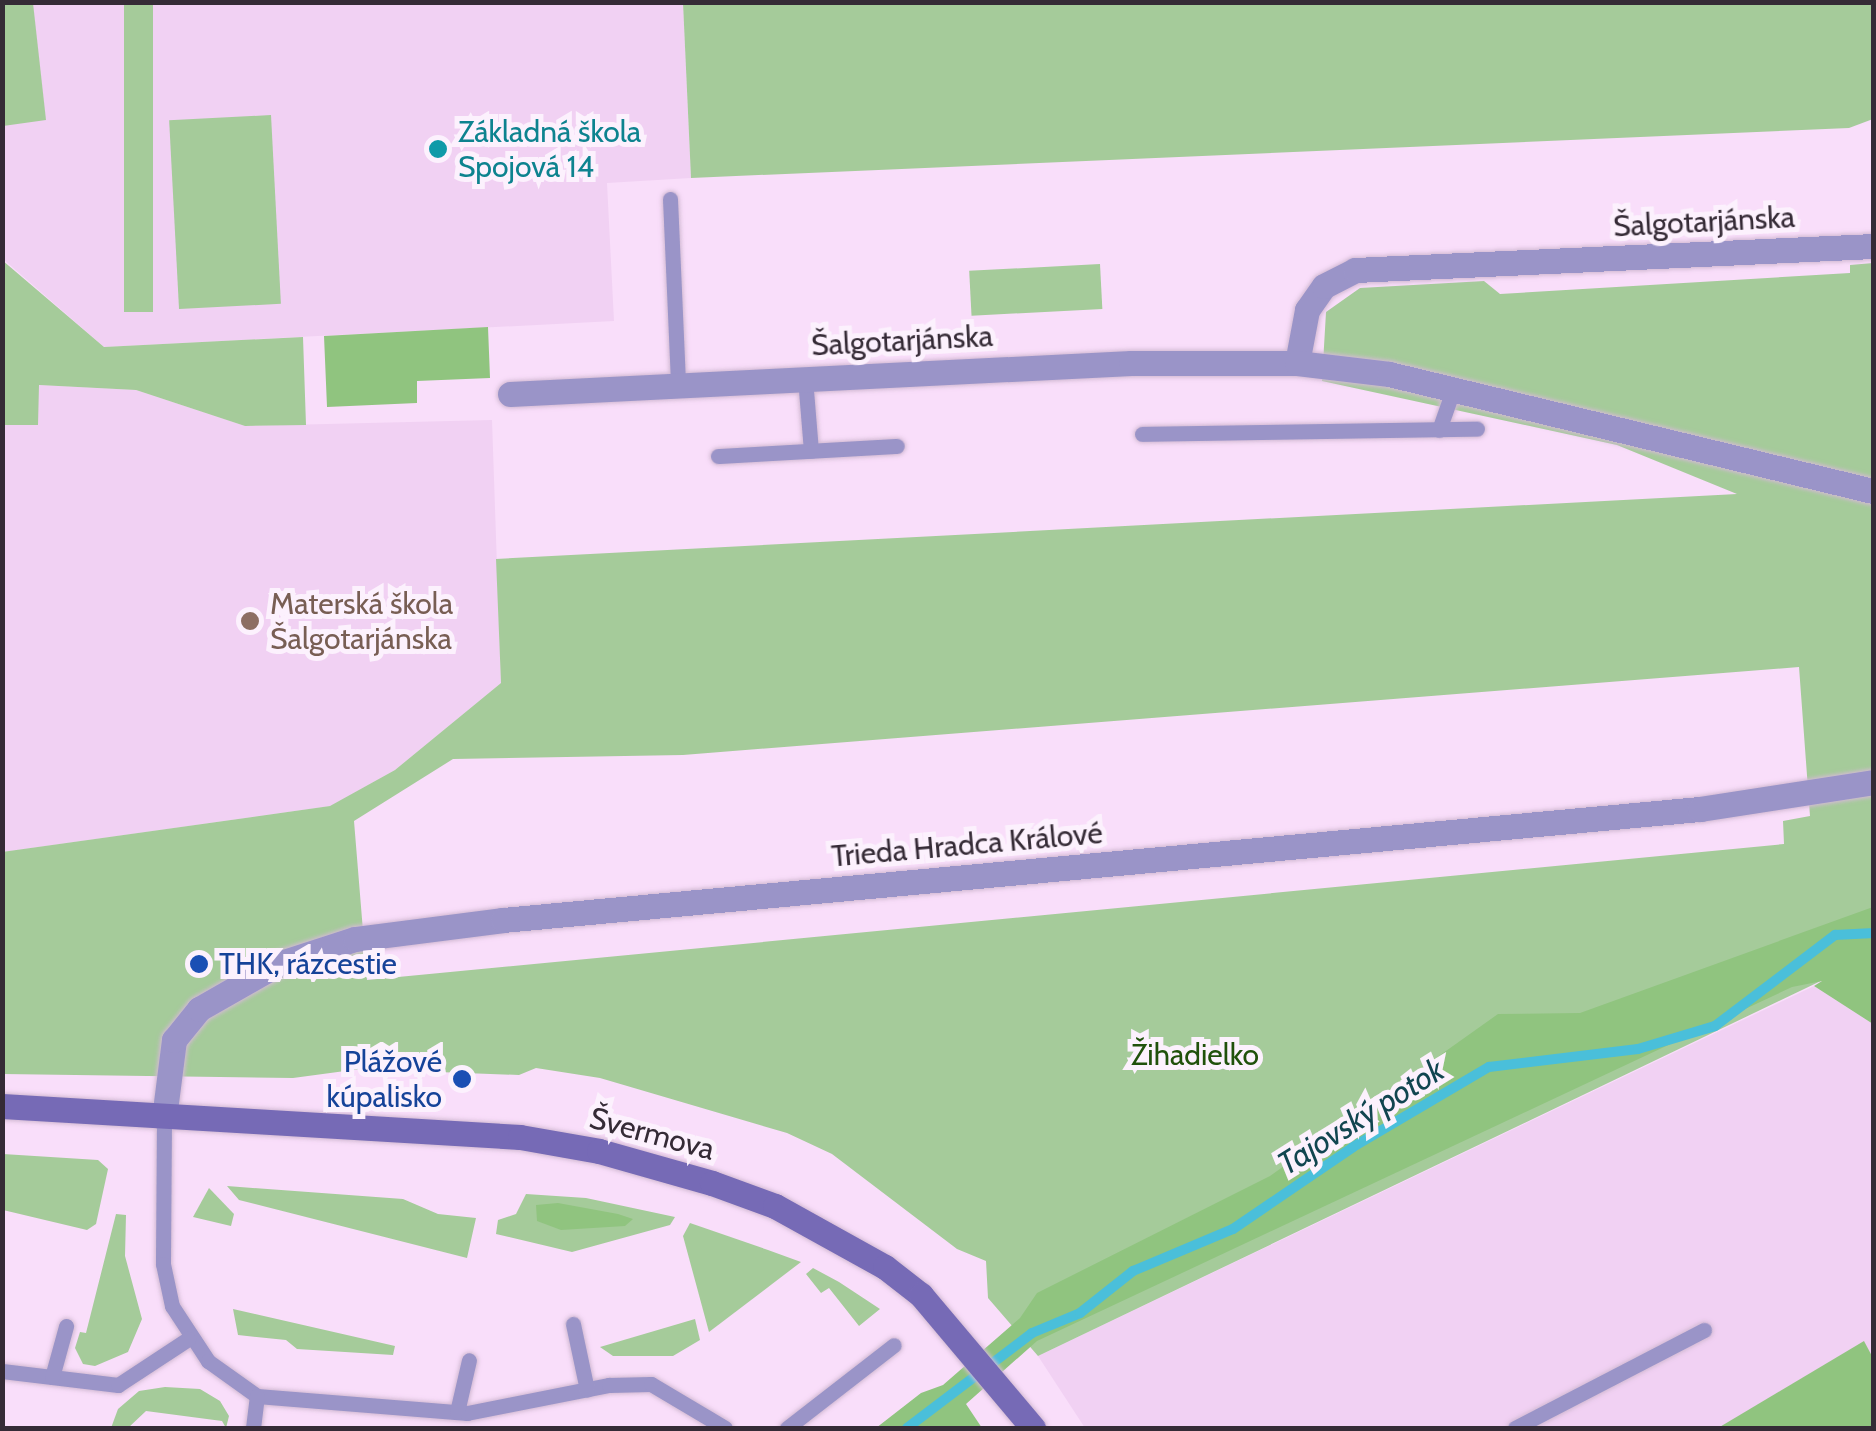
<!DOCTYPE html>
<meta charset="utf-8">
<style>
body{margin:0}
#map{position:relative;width:1876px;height:1431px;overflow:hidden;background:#f9defa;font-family:Cabin,sans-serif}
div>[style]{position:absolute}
.built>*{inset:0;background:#f1d1f3}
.green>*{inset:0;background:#a5cb9a;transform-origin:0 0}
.forest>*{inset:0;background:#90c47f}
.stream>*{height:10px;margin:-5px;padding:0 5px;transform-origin:5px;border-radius:5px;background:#4abfda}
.roads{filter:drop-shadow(0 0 2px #d2bad3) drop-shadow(0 0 2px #d2bad3)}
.lane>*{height:15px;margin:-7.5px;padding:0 7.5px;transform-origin:7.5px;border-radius:7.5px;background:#9a94c8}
.street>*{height:25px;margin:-12.5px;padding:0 12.5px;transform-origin:12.5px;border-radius:12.5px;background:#9a94c8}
.secondary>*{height:25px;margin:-12.5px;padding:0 12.5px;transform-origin:12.5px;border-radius:12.5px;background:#766ab6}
.dots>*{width:28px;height:28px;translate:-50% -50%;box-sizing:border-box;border:5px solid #fcf1fd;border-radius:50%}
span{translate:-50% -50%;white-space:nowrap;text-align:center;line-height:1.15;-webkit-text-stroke:10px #fcf1fd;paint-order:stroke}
.culture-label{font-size:30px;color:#0d838f}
.left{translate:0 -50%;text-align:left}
.street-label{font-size:30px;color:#352b36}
.education-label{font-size:30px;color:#785e54}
.transit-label{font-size:30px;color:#164399}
.right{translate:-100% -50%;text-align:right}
.park-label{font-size:30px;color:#20510b}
.water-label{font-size:32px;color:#114550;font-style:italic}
.frame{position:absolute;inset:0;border:5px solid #352b36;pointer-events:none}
</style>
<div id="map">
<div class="built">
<div style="clip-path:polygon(3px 3px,683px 3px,691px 178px,607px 183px,614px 321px,104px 347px,3px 259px)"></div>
<div style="clip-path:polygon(38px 385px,136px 390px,245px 426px,492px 420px,501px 683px,395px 770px,331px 806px,3px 852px,2px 425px,38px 425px)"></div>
<div style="clip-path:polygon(1814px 986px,1873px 1024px,1873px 1428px,1085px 1428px,1038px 1356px)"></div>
</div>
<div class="green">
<div style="clip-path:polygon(2px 3px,33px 3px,46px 120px,3px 126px)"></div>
<div style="left:124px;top:3px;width:29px;height:309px"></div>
<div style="clip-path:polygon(683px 3px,1873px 3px,1873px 119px,1849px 128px,691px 178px)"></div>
<div style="left:271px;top:115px;width:189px;height:102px;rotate:87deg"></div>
<div style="clip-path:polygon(2px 260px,104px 347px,303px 337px,306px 425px,245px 426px,136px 390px,39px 385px,38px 425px,3px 425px)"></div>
<div style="clip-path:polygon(evenodd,1873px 263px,1873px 956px,1038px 1356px,988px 1298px,986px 1261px,957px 1249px,832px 1154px,787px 1133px,600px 1078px,536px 1068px,519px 1075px,360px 1069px,293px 1078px,3px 1074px,2px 852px,330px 806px,395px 770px,501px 683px,496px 559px,1737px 494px,1617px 445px,1322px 381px,1326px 312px,1360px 288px,1484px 281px,1500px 294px,1850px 273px,1850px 265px,1873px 263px,1799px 667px,1810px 816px,1783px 821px,1784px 844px,367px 980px,354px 821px,453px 759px,683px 755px,1799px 667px)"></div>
<div style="left:1100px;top:264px;width:45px;height:131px;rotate:87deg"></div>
<div style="clip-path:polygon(3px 1154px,98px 1160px,108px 1169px,96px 1224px,87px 1230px,3px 1210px)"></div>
<div style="clip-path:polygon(227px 1186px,403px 1199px,438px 1214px,476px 1218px,467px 1258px,239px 1200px)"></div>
<div style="clip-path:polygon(209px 1188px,234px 1214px,231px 1226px,193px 1217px)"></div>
<div style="clip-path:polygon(526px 1194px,586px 1198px,675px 1217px,670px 1225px,572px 1252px,496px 1234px,498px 1220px,516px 1214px)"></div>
<div style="clip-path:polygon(116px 1214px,126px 1215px,125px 1256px,142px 1319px,128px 1352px,95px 1366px,83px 1364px,75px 1348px,80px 1332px,86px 1333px)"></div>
<div style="clip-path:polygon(690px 1223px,768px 1250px,801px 1262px,709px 1332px,683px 1236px)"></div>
<div style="clip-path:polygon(813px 1268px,839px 1282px,880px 1309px,859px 1326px,829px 1288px,821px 1293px,806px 1274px)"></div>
<div style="clip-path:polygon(233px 1309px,395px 1346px,393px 1355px,297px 1349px,286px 1340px,238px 1335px)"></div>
<div style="clip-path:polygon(695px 1319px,700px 1340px,673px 1356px,613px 1356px,600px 1347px)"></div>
<div style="clip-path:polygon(165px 1387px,200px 1389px,220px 1401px,229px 1416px,226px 1428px,222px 1421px,146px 1411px,128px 1428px,111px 1428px,118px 1409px,139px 1391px)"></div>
</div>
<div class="forest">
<div style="clip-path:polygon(488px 327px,490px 378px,417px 381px,417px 403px,327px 407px,324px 336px)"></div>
<div style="clip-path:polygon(1873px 907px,1873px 1024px,1814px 986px,1822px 981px,1792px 987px,1037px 1341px,966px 1404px,982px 1428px,876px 1428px,921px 1393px,943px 1385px,1020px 1318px,1037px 1293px,1270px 1176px,1498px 1014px,1580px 1013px)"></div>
<div style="clip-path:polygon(558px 1203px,618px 1214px,633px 1219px,625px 1226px,561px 1230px,537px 1221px,536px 1205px)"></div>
<div style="clip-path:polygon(1864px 1341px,1873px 1358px,1873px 1428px,1718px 1428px)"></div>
</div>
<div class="stream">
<div style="left:907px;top:1428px;width:157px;rotate:-37.2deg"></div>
<div style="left:1032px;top:1333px;width:52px;rotate:-22.6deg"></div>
<div style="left:1080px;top:1313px;width:68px;rotate:-38.4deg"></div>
<div style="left:1133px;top:1271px;width:108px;rotate:-22.8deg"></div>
<div style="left:1233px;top:1229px;width:145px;rotate:-34.3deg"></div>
<div style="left:1353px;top:1147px;width:158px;rotate:-30.5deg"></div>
<div style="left:1489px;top:1067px;width:150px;rotate:-6.9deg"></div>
<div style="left:1638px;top:1049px;width:80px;rotate:-16.6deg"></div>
<div style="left:1715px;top:1026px;width:151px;rotate:-37.2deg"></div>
<div style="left:1835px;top:935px;width:39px;rotate:-3deg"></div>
</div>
<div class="roads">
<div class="lane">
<div style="left:670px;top:199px;width:185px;rotate:87.5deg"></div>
<div style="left:805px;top:378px;width:73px;rotate:85.3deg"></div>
<div style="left:1439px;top:430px;width:42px;rotate:-70.7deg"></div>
<div style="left:1142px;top:434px;width:335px;rotate:-0.9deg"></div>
<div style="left:718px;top:456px;width:179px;rotate:-3.2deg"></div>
<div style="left:164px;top:1118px;width:146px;rotate:90.4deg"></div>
<div style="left:163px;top:1264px;width:43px;rotate:77.9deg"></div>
<div style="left:172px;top:1306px;width:66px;rotate:56.8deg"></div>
<div style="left:208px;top:1361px;width:60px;rotate:35.5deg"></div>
<div style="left:257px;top:1396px;width:211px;rotate:4.6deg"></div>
<div style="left:467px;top:1413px;width:145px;rotate:-11.2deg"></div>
<div style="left:609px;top:1385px;width:42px;rotate:-1.4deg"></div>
<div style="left:651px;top:1384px;width:86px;rotate:30.7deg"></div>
<div style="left:573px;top:1324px;width:67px;rotate:78deg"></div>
<div style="left:2px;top:1371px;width:117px;rotate:6.9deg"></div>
<div style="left:118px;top:1385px;width:84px;rotate:-33.3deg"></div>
<div style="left:52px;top:1377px;width:53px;rotate:-74.6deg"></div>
<div style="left:457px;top:1412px;width:53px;rotate:-77deg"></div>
<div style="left:253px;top:1428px;width:32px;rotate:-83deg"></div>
<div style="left:787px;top:1428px;width:135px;rotate:-37.8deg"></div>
<div style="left:1515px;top:1428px;width:213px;rotate:-27.4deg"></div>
</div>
<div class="street">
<div style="left:1297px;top:363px;width:54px;rotate:-79.3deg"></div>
<div style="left:1307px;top:310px;width:29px;rotate:-55deg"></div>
<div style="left:1324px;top:286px;width:35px;rotate:-27deg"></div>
<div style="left:1355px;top:270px;width:520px;rotate:-2.65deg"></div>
<div style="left:510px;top:394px;width:622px;rotate:-2.86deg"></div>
<div style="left:1131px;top:363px;width:166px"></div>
<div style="left:1297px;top:363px;width:93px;rotate:6.8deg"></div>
<div style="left:1389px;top:374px;width:499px;rotate:13.6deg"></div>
<div style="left:164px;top:1118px;width:79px;rotate:-82.7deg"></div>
<div style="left:174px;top:1040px;width:40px;rotate:-51deg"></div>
<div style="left:199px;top:1009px;width:91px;rotate:-29.7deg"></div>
<div style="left:278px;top:964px;width:81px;rotate:-18deg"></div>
<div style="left:355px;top:939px;width:149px;rotate:-7.3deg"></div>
<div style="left:503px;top:920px;width:1202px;rotate:-5.3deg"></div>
<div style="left:1700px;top:809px;width:176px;rotate:-8.8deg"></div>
</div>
<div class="secondary">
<div style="left:2px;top:1106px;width:519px;rotate:3.42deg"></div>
<div style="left:520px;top:1137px;width:80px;rotate:10deg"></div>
<div style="left:599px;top:1151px;width:117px;rotate:15.8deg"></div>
<div style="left:712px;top:1183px;width:67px;rotate:20.1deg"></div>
<div style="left:775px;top:1206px;width:126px;rotate:29deg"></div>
<div style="left:885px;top:1267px;width:46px;rotate:37.9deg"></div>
<div style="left:921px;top:1295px;width:174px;rotate:49.9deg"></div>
</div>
</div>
<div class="dots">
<div style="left:438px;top:149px;background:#0f9aa8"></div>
<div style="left:250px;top:621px;background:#8d6e63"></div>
<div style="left:199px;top:964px;background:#1a4fb4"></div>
<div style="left:462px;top:1079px;background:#1a4fb4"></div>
</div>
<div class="culture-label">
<span class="left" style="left:458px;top:149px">Základná škola<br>Spojová 14</span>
</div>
<div class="street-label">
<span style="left:1704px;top:222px;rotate:-3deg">Šalgotarjánska</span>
<span style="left:902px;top:341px;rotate:-3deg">Šalgotarjánska</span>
<span style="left:967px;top:845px;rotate:-5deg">Trieda Hradca Králové</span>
<span style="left:652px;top:1134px;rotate:15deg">Švermova</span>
</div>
<div class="education-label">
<span class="left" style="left:270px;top:621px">Materská škola<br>Šalgotarjánska</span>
</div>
<div class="transit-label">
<span class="left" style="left:219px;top:964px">THK, rázcestie</span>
<span class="right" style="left:442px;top:1079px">Plážové<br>kúpalisko</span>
</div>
<div class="park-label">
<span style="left:1195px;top:1055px">Žihadielko</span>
</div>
<div class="water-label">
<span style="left:1361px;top:1117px;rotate:-32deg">Tajovský potok</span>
</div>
<div class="frame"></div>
</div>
